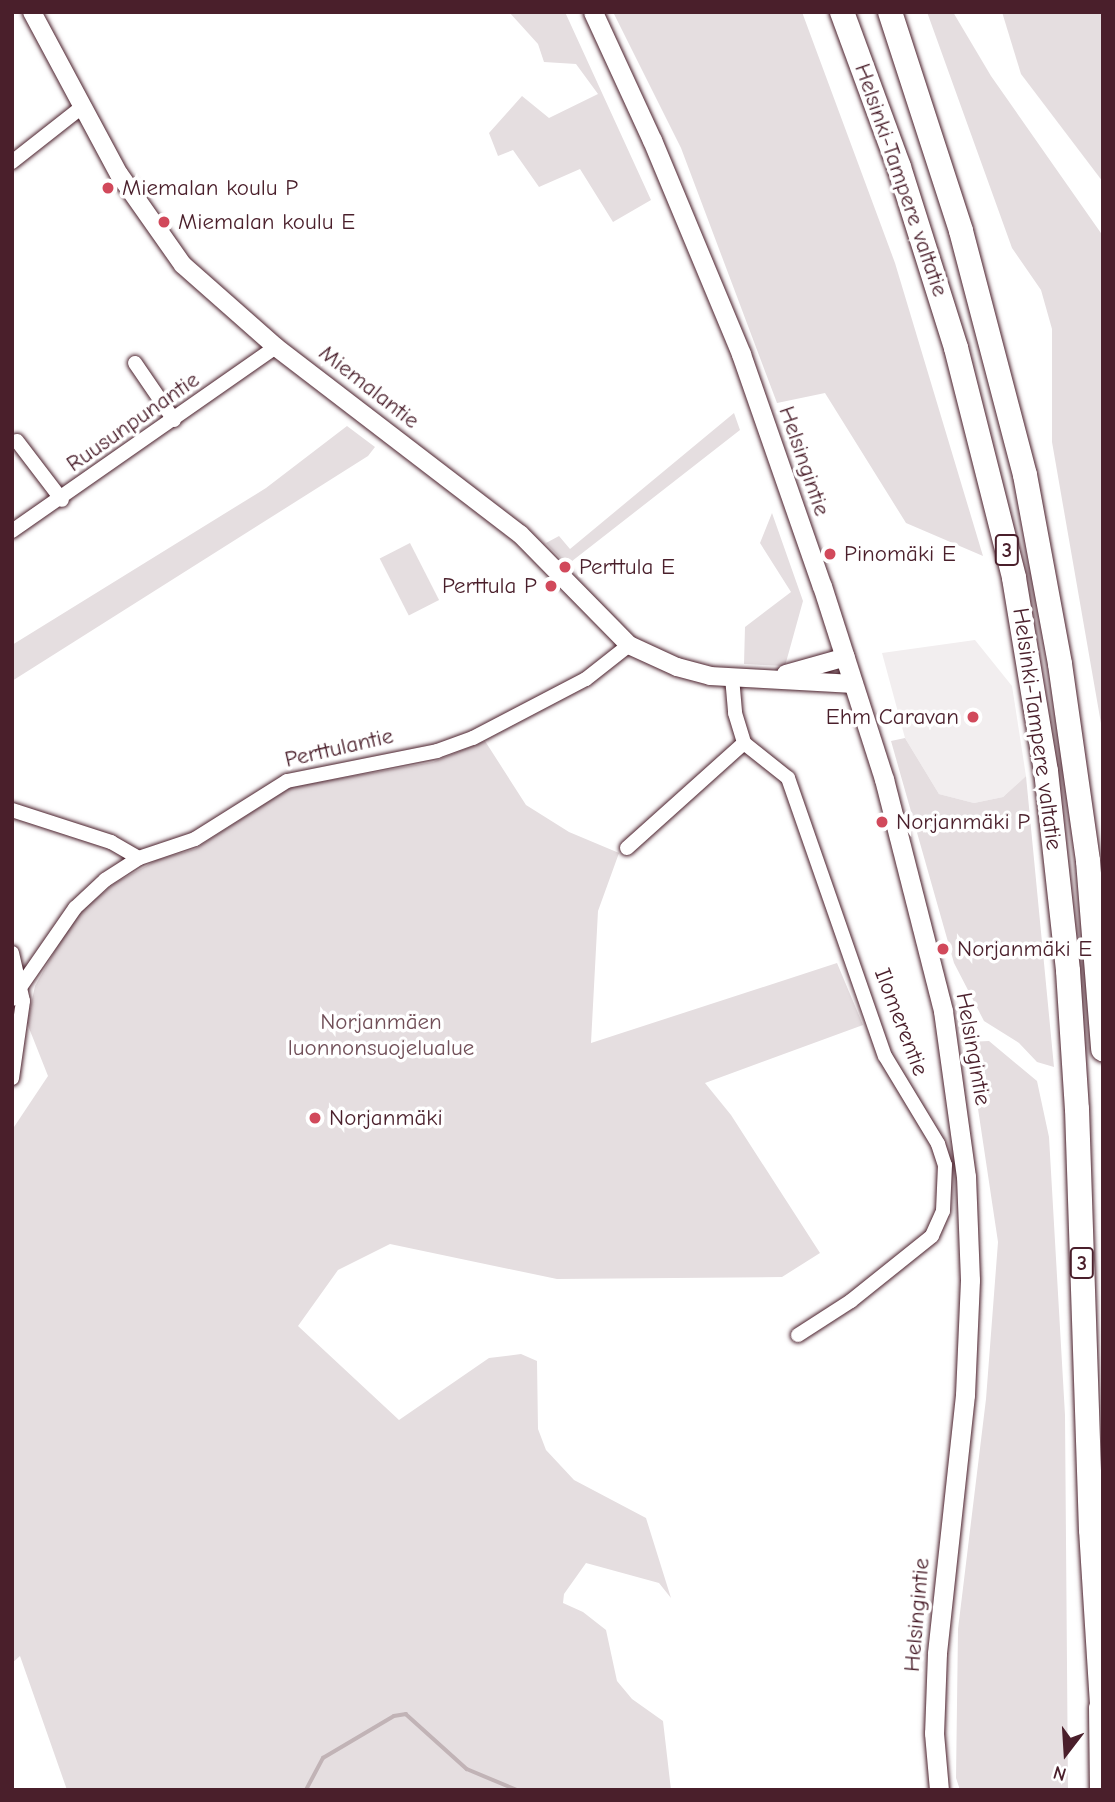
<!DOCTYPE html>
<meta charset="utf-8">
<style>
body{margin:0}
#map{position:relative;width:1115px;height:1802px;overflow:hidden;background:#fff;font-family:"Comic Neue",sans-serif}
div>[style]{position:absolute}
.built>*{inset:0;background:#f2eeef}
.green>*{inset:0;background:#e5dee0;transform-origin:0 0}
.stream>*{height:3.5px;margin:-1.75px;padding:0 1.75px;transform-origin:1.75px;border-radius:1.75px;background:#c1b3b6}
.roads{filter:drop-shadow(0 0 2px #4a1f2b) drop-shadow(0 0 2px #4a1f2b)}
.minor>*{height:14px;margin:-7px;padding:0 7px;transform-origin:7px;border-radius:7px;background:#fff}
.tertiary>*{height:18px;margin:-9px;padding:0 9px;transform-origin:9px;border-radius:9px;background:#fff}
.secondary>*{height:19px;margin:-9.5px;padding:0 9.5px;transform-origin:9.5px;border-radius:9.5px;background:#fff}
.motorway>*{height:24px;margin:-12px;padding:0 12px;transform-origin:12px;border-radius:12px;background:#fff}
.dots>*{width:19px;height:19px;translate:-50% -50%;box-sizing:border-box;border:4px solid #fff;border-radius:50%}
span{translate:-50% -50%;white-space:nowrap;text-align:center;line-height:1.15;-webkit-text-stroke:7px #fff;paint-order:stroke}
.shield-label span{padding:2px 5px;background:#fff;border:2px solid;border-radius:5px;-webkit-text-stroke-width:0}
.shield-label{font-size:21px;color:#4a1f2b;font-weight:700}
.street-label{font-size:23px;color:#4a1f2b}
.poi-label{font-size:23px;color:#4a1f2b}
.left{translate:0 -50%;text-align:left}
.right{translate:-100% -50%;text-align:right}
.park-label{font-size:23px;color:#714f58}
.frame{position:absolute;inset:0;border:14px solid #4a1f2b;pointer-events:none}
.north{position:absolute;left:1031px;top:1718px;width:70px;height:70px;-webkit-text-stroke:5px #fff;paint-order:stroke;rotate:197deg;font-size:19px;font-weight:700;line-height:28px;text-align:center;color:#4a1f2b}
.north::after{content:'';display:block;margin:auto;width:24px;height:32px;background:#4a1f2b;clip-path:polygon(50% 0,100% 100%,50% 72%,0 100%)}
</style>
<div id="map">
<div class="built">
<div style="clip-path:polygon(975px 640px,1012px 686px,1026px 776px,1003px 797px,974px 803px,939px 794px,905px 738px,882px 653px)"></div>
</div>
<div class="green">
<div style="clip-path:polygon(509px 12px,565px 12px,651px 200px,613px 222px,580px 169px,539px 187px,513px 150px,498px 156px,489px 133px,522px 96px,549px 118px,598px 94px,576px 64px,544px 62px,538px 44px)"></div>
<div style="clip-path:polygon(613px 12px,802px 12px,895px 263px,983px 556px,906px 523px,825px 393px,777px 403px,681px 148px)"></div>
<div style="clip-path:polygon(927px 12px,953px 12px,991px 76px,1103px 236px,1103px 735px,1052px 442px,1052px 329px,1041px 290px,1012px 248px)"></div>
<div style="clip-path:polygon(1002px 12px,1103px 12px,1103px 182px,1021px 74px)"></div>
<div style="clip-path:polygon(734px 413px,740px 430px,567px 565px,546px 543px,559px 536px,570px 549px)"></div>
<div style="clip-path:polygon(347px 426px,375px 447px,368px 456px,12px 681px,12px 645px,266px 488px)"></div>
<div style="clip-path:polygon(772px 513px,803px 601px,785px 666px,744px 664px,745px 627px,791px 592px,760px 543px)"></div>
<div style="left:410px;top:543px;width:64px;height:34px;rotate:63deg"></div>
<div style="clip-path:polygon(905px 738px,939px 794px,974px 803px,1003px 797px,1026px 776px,1054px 1067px,1037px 1062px,1019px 1043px,984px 1021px,954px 963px,891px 741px)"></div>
<div style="clip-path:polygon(485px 741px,526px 805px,569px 832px,619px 853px,598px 911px,591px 1043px,837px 963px,863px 1025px,705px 1083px,731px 1115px,820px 1253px,782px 1277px,557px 1279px,390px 1244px,338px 1270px,298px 1326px,399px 1420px,489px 1358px,521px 1354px,537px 1361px,538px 1429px,546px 1450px,574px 1480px,646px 1518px,671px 1598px,659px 1583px,586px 1563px,564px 1594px,563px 1603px,583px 1612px,606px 1630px,617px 1681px,632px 1699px,663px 1721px,671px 1790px,67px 1790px,20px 1656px,12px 1663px,12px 1130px,48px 1076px,27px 1023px,35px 986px,74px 917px,115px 883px,157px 860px,195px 849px,291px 787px,433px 762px)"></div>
<div style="clip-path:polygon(989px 1041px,1037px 1081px,1049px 1137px,1065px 1415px,1068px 1790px,960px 1790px,956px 1778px,958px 1629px,986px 1399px,998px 1242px,968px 1042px)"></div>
</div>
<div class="stream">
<div style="left:306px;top:1790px;width:36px;rotate:-62deg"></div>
<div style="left:323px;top:1758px;width:82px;rotate:-30.6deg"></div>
<div style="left:394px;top:1716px;width:12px;rotate:-9deg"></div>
<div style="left:406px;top:1714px;width:82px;rotate:42deg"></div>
<div style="left:467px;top:1769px;width:54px;rotate:22.8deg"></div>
</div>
<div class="roads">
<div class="minor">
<div style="left:12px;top:162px;width:89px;rotate:-38.2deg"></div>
<div style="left:135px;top:363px;width:69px;rotate:55.6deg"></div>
<div style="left:17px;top:441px;width:74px;rotate:52.7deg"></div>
<div style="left:12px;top:531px;width:322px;rotate:-34.9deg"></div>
<div style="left:732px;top:677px;width:36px;rotate:85deg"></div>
<div style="left:735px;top:713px;width:31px;rotate:73deg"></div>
<div style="left:744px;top:743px;width:56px;rotate:38.5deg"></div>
<div style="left:788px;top:778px;width:294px;rotate:70.8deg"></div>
<div style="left:885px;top:1056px;width:103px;rotate:58.9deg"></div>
<div style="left:938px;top:1144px;width:22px;rotate:72deg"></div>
<div style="left:945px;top:1165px;width:46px;rotate:92.5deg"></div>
<div style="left:943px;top:1211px;width:27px;rotate:114deg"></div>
<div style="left:932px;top:1236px;width:104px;rotate:141.3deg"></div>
<div style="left:851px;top:1301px;width:63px;rotate:147.3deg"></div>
<div style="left:12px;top:810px;width:104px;rotate:17.9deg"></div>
<div style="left:111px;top:842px;width:32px;rotate:30deg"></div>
<div style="left:627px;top:848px;width:157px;rotate:-41.9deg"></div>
<div style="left:12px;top:953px;width:49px;rotate:77.1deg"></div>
<div style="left:23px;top:1001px;width:78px;rotate:98.1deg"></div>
<div style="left:12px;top:999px;width:111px;rotate:-55.3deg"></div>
<div style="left:75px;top:908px;width:41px;rotate:-43deg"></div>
<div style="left:105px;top:880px;width:40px;rotate:-32.9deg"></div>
<div style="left:139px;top:858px;width:59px;rotate:-18.7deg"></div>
<div style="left:195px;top:839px;width:109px;rotate:-32.2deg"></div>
<div style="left:287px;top:781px;width:153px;rotate:-11.3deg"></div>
<div style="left:437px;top:751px;width:38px;rotate:-20deg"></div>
<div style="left:473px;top:738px;width:127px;rotate:-27.6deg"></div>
<div style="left:586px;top:679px;width:55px;rotate:-38.3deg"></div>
</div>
<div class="tertiary">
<div style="left:32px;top:12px;width:184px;rotate:61.8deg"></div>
<div style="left:119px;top:174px;width:111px;rotate:54.9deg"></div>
<div style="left:183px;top:265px;width:124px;rotate:41.4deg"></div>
<div style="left:276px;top:347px;width:307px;rotate:37.5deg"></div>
<div style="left:520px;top:534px;width:156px;rotate:45.5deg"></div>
<div style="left:629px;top:645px;width:53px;rotate:24.6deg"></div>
<div style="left:677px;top:667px;width:34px;rotate:15deg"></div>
<div style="left:710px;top:676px;width:144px;rotate:3.2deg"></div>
<div style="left:786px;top:674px;width:62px;rotate:-15.8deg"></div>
</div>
<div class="secondary">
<div style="left:593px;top:12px;width:141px;rotate:65.3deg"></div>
<div style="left:652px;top:140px;width:232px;rotate:67.4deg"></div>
<div style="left:741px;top:354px;width:246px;rotate:70.8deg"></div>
<div style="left:822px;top:586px;width:203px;rotate:72.2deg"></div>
<div style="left:884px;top:779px;width:239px;rotate:75.7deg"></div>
<div style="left:943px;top:1011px;width:167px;rotate:82.1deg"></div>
<div style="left:966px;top:1176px;width:104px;rotate:87.8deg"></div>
<div style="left:970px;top:1280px;width:115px;rotate:92.5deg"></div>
<div style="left:965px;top:1395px;width:260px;rotate:96.2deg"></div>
<div style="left:937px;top:1653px;width:80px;rotate:92.1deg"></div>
<div style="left:934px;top:1733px;width:57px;rotate:85deg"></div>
</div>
<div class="motorway">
<div style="left:842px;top:12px;width:165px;rotate:69.8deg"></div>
<div style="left:899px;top:167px;width:190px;rotate:72.5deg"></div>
<div style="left:956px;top:348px;width:237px;rotate:75.8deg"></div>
<div style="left:1014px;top:578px;width:196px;rotate:80.6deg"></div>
<div style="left:1046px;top:771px;width:201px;rotate:83.7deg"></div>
<div style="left:1068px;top:971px;width:138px;rotate:86.3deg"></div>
<div style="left:1077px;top:1109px;width:421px;rotate:88.1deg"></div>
<div style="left:1091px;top:1530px;width:193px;rotate:86.4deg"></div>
<div style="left:890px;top:12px;width:230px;rotate:72deg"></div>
<div style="left:961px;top:231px;width:252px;rotate:75.3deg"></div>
<div style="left:1025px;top:475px;width:192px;rotate:79.5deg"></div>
<div style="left:1060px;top:664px;width:199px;rotate:81.9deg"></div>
<div style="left:1088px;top:861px;width:189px;rotate:85.4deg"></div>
<div style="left:1101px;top:1708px;width:82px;rotate:89.3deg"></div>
</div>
</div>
<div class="dots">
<div style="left:108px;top:188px;background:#d1495b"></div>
<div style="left:164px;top:222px;background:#d1495b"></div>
<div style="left:830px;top:554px;background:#d1495b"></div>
<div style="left:565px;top:567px;background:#d1495b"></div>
<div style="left:551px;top:586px;background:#d1495b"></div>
<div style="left:973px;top:717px;background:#d1495b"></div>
<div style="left:882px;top:822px;background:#d1495b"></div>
<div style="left:943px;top:949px;background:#d1495b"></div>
<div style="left:315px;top:1118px;background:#d1495b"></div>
</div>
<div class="shield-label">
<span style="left:1007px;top:550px">3</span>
<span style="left:1082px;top:1263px">3</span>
</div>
<div class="street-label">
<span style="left:901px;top:180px;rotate:71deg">Helsinki-Tampere valtatie</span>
<span style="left:369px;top:387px;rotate:38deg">Miemalantie</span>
<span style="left:133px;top:422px;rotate:-35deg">Ruusunpunantie</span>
<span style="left:804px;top:461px;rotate:71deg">Helsingintie</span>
<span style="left:1037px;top:729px;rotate:82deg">Helsinki-Tampere valtatie</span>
<span style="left:339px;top:748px;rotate:-13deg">Perttulantie</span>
<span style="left:901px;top:1022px;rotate:69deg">Ilomerentie</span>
<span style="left:973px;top:1049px;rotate:80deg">Helsingintie</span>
<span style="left:917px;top:1615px;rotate:-85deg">Helsingintie</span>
</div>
<div class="poi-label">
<span class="left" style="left:122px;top:188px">Miemalan koulu P</span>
<span class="left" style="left:178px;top:222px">Miemalan koulu E</span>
<span class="left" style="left:844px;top:554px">Pinomäki E</span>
<span class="left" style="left:579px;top:567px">Perttula E</span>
<span class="right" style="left:537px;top:586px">Perttula P</span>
<span class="right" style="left:959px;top:717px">Ehm Caravan</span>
<span class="left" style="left:896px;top:822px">Norjanmäki P</span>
<span class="left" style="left:957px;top:949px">Norjanmäki E</span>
<span class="left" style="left:329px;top:1118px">Norjanmäki</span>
</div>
<div class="park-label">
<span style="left:381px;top:1035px">Norjanmäen<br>luonnonsuojelualue</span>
</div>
<div class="frame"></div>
<div class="north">N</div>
</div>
